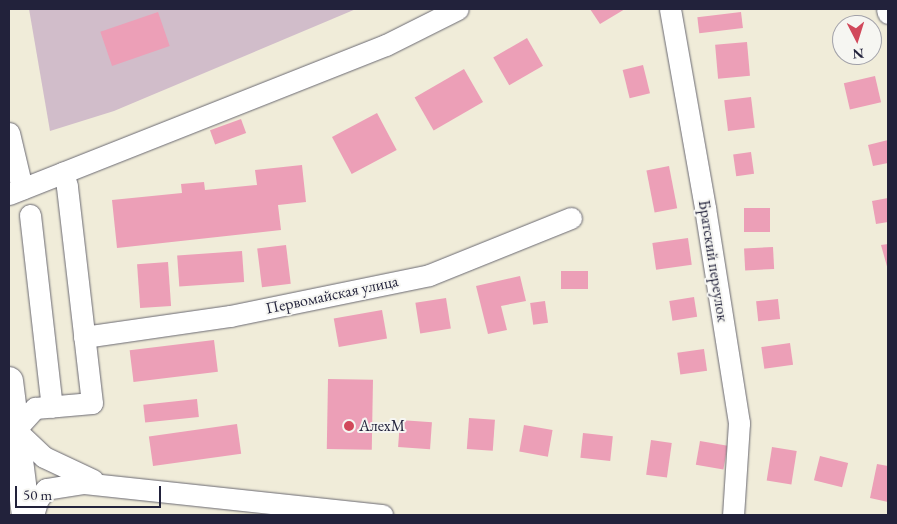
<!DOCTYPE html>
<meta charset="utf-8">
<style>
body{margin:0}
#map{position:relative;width:897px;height:524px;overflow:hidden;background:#f0ecd9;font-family:"EB Garamond",serif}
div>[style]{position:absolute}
.industrial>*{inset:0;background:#d1bdca}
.building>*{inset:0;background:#ec9fb7;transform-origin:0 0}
.roads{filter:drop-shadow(0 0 1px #6a6972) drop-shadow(0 0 1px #6a6972)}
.minor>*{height:21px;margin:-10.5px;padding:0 10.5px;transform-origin:10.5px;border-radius:10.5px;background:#fff}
.tertiary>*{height:28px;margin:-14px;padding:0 14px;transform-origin:14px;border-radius:14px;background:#fff}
.dots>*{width:14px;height:14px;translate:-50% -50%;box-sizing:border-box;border:2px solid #f6f6f2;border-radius:50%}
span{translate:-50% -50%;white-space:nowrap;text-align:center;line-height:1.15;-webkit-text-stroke:4px #f6f6f2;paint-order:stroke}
.street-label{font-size:16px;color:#22223b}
.poi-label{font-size:16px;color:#22223b}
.left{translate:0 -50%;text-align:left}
.frame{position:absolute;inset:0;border:10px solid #22223b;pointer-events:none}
.north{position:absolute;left:832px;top:15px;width:50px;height:50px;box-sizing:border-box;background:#f6f6f2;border:1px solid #a1a1a9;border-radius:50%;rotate:175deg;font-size:14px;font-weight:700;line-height:20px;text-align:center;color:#22223b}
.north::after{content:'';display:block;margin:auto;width:18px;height:22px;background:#d1495b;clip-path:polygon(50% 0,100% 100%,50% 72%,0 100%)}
.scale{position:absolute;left:15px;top:486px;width:146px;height:22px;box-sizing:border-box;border:2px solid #22223b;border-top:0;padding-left:6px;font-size:15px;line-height:18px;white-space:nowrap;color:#22223b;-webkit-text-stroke:4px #f6f6f2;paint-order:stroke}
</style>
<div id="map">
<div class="industrial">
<div style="clip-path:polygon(29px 9px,356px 9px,114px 111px,50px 131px)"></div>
</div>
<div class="building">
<div style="clip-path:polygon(590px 9px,625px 9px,600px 24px)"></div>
<div style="left:158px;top:12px;width:36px;height:61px;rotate:71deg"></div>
<div style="left:741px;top:12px;width:16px;height:44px;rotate:83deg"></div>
<div style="clip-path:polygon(842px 29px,842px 52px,839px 52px,834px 31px)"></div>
<div style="left:527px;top:38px;width:32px;height:39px;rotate:60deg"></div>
<div style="left:747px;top:42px;width:34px;height:32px;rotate:85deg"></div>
<div style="left:643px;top:65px;width:29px;height:21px;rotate:76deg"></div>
<div style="left:464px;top:69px;width:38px;height:57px;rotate:60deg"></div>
<div style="left:875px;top:76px;width:27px;height:32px;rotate:77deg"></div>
<div style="left:751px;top:97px;width:31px;height:27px;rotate:83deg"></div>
<div style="left:377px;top:113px;width:42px;height:51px;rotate:62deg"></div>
<div style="left:241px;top:119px;width:15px;height:33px;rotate:70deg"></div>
<div style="clip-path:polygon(888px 140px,888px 163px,873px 166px,868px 145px)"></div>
<div style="left:751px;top:152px;width:22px;height:18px;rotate:82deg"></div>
<div style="clip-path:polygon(302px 165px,306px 202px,278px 205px,281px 230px,117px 248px,112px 200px,182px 193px,181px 184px,204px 182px,205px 190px,257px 185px,255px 170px)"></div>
<div style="left:669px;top:166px;width:43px;height:23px;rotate:79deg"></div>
<div style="clip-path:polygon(888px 198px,888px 222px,876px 224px,872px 201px)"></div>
<div style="left:744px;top:208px;width:26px;height:24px"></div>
<div style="left:688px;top:238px;width:27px;height:36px;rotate:82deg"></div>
<div style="clip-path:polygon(888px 244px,888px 270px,881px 245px)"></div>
<div style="left:286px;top:245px;width:39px;height:29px;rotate:83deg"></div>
<div style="left:773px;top:247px;width:22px;height:29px;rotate:87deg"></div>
<div style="left:242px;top:251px;width:31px;height:65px;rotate:86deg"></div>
<div style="left:168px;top:262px;width:44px;height:31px;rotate:86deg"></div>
<div style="left:588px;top:271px;width:18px;height:27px;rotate:90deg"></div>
<div style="clip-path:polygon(520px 276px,526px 301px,501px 306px,507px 330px,488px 334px,476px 286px)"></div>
<div style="left:694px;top:297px;width:20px;height:25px;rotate:81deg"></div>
<div style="left:446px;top:298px;width:31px;height:31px;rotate:81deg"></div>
<div style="left:778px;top:299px;width:20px;height:22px;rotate:84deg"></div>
<div style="left:545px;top:301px;width:22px;height:15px;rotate:82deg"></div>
<div style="left:382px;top:310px;width:29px;height:49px;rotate:80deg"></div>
<div style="left:214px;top:340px;width:32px;height:85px;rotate:83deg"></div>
<div style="left:790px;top:343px;width:22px;height:29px;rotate:82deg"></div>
<div style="left:704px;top:349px;width:22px;height:27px;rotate:82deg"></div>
<div style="left:328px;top:379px;width:45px;height:70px;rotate:1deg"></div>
<div style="left:197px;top:399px;width:18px;height:54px;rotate:84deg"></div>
<div style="left:469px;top:418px;width:26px;height:31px;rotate:4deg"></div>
<div style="left:400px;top:420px;width:32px;height:27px;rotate:4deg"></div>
<div style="left:237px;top:424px;width:30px;height:89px;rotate:82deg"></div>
<div style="left:524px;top:425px;width:29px;height:27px;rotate:10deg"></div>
<div style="left:583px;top:433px;width:30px;height:25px;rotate:6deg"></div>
<div style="left:651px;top:440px;width:21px;height:35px;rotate:8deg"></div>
<div style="left:700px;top:441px;width:28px;height:24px;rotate:10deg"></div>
<div style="left:772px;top:447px;width:25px;height:34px;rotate:9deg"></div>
<div style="left:820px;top:456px;width:29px;height:25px;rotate:14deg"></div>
<div style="clip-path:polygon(877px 464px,888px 466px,888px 502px,870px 498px)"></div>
</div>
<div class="roads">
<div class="minor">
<div style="left:670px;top:9px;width:202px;rotate:80deg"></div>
<div style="left:705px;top:208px;width:218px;rotate:81deg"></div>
<div style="left:739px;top:423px;width:92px;rotate:93.7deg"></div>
<div style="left:887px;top:9px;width:4px;rotate:76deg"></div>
<div style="left:9px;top:133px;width:57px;rotate:76.7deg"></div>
<div style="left:9px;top:194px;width:405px;rotate:-21.6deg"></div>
<div style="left:386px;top:45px;width:80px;rotate:-26.6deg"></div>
<div style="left:30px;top:215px;width:193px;rotate:83.5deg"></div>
<div style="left:84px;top:337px;width:148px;rotate:-8.2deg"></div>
<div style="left:230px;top:316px;width:203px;rotate:-11.6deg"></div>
<div style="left:429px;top:275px;width:153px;rotate:-21.9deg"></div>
<div style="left:11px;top:426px;width:45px;rotate:43.2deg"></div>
<div style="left:44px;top:457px;width:54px;rotate:25.1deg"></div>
<div style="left:15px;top:430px;width:30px;rotate:-48deg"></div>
<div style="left:35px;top:408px;width:57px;rotate:-5deg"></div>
<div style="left:92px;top:403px;width:218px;rotate:-96.6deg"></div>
<div style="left:67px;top:186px;width:14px;rotate:-107deg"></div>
<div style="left:33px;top:515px;width:17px;rotate:-73deg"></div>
<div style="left:38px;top:499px;width:13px;rotate:-51deg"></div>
<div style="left:46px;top:489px;width:37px;rotate:-9deg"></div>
<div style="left:83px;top:483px;width:301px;rotate:6.1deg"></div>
</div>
<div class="tertiary">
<div style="left:9px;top:381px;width:135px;rotate:82.8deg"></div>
</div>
</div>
<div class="dots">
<div style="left:349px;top:426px;background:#d1495b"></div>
</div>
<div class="street-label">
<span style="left:713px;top:261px;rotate:81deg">Братский переулок</span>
<span style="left:332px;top:295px;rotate:-12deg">Первомайская улица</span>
</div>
<div class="poi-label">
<span class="left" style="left:359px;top:426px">АлехМ</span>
</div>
<div class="frame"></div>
<div class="north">N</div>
<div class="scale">50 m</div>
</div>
